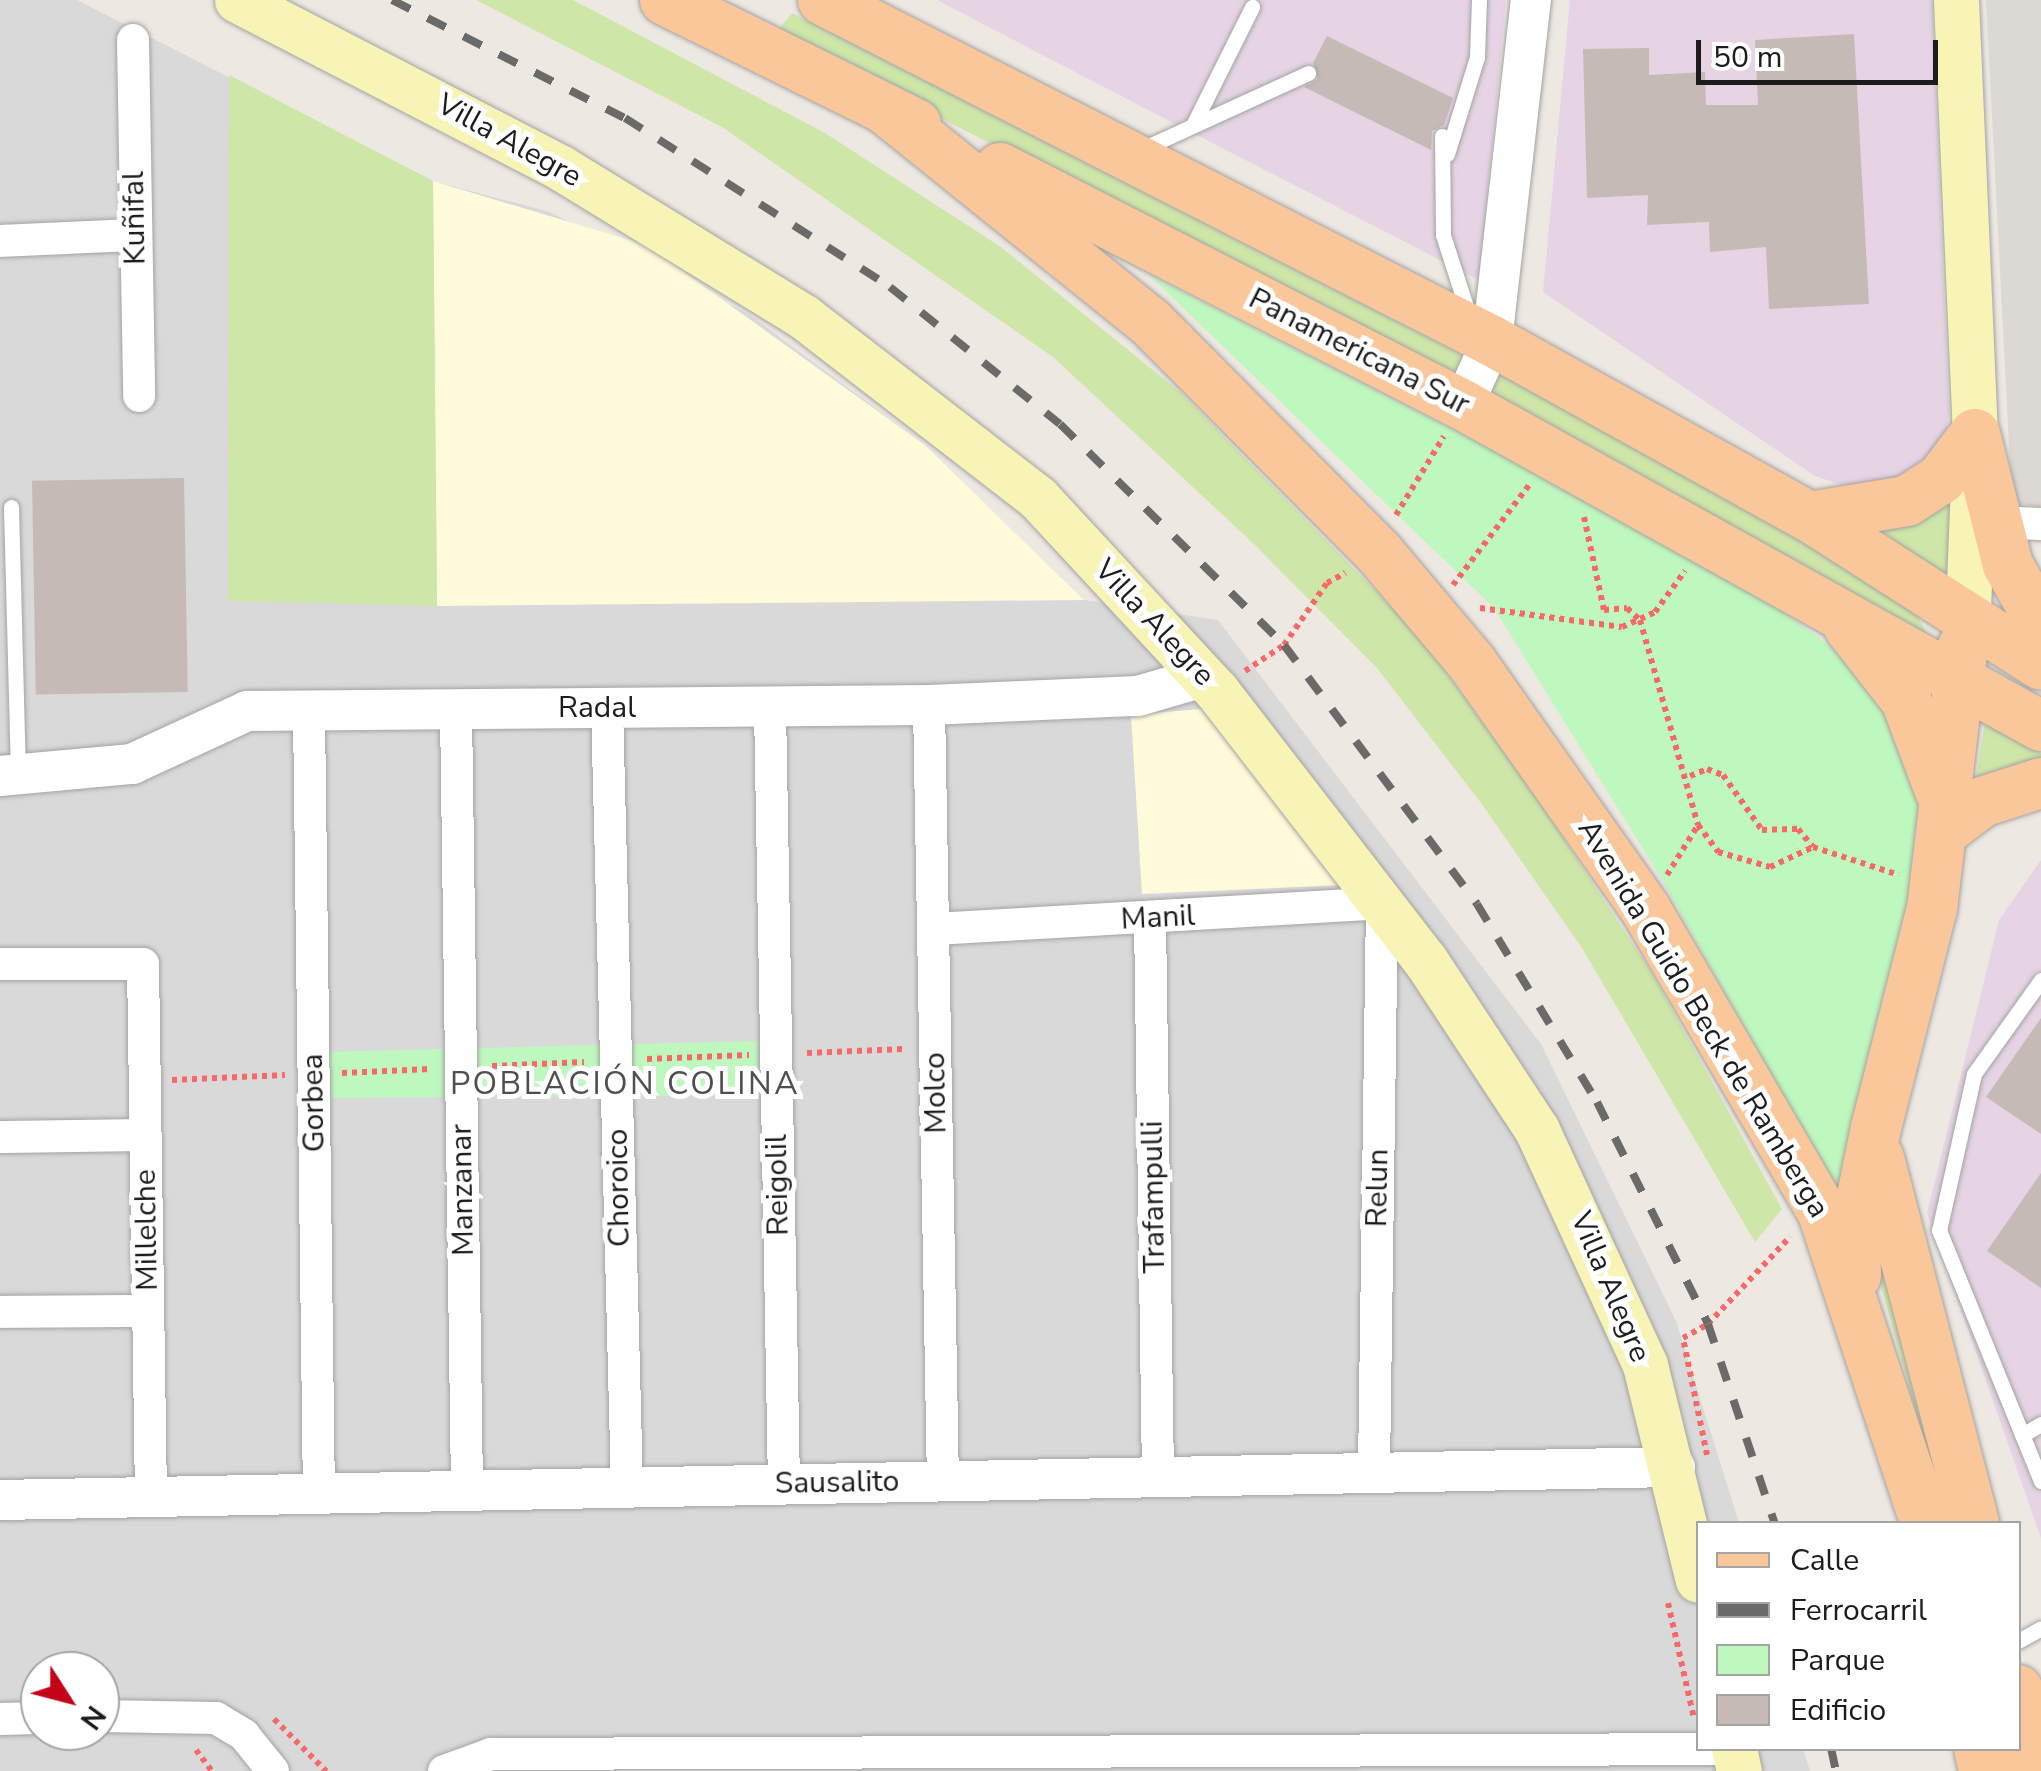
<!DOCTYPE html>
<meta charset="utf-8">
<style>
body{margin:0}
#map{position:relative;width:2041px;height:1771px;overflow:hidden;background:#ede8e2;font-family:"Nunito Sans",sans-serif}
div>[style]{position:absolute}
.residential>*{inset:0;background:#dad9d9}
.industrial>*{inset:0;background:#e6d4e5}
.education>*{inset:0;background:#fefbda}
.airport>*{inset:0;background:#dcd8d3}
.grass>*{inset:0;background:#cee7a8}
.park>*{inset:0;background:#bff8be}
.building>*{inset:0;background:#c5bab5;transform-origin:0 0}
.path>*{height:6px;margin-top:-3px;transform-origin:0;background:repeating-linear-gradient(90deg,#f76969 0 5px,transparent 0 10px)}
.roads{filter:drop-shadow(0 0 2px #a3a3a3) drop-shadow(0 0 2px #a3a3a3)}
.service>*{height:15px;margin:-7.5px;padding:0 7.5px;transform-origin:7.5px;border-radius:7.5px;background:#fff}
.minor>*{height:32px;margin:-16px;padding:0 16px;transform-origin:16px;border-radius:16px;background:#fff}
.tertiary>*{height:40px;margin:-20px;padding:0 20px;transform-origin:20px;border-radius:20px;background:#fff}
.secondary>*{height:45px;margin:-22.5px;padding:0 22.5px;transform-origin:22.5px;border-radius:22.5px;background:#f8f4b5}
.primary>*{height:50px;margin:-25px;padding:0 25px;transform-origin:25px;border-radius:25px;background:#fac79a}
.rail>*{height:8px;margin-top:-4px;transform-origin:0;background:repeating-linear-gradient(90deg,#6a6a6a 0 20px,transparent 0 40px)}
span{translate:-50% -50%;white-space:nowrap;text-align:center;line-height:1.15;-webkit-text-stroke:10px #fff;paint-order:stroke}
.street-label{font-size:30px;color:#1c1c1c}
.neighbourhood-label{font-size:32px;color:#4f4f4f;letter-spacing:2.5px}
.legend{position:absolute;left:1696px;top:1521px;width:325px;height:230px;box-sizing:border-box;background:#fff;border:2px solid #a4a4a4;margin:0;padding:12px 18px;list-style:none;font-size:30px;color:#1c1c1c}
.legend li{display:flex;align-items:center;gap:20px;height:50px}
.legend b{width:50px;border:2px solid #a4a4a4}
.north{position:absolute;left:20px;top:1651px;width:100px;height:100px;box-sizing:border-box;background:#fff;border:2px solid #a4a4a4;border-radius:50%;rotate:126deg;font-size:28px;font-weight:700;line-height:40px;text-align:center;color:#1c1c1c}
.north::after{content:'';display:block;margin:auto;width:35px;height:45px;background:#c50318;clip-path:polygon(50% 0,100% 100%,50% 72%,0 100%)}
.scale{position:absolute;left:1696px;top:40px;width:242px;height:45px;box-sizing:border-box;border:5px solid #1c1c1c;border-top:0;padding-left:12px;font-size:30px;line-height:35px;white-space:nowrap;color:#1c1c1c;-webkit-text-stroke:8px #fff;paint-order:stroke}
</style>
<div id="map">
<div class="residential">
<div style="clip-path:polygon(evenodd,0 0,77px 0,433px 181px,550px 212px,750px 315px,925px 445px,1084px 600px,1218px 620px,1541px 1044px,1676px 1321px,1739px 1523px,1698px 1524px,1698px 1748px,1803px 1749px,1810px 1771px,0 1771px,0 0,40px 1671px,100px 1671px,100px 1731px,40px 1731px,40px 1671px)"></div>
</div>
<div class="industrial">
<div style="clip-path:polygon(937px 0,1506px 0,1479px 280px,1152px 112px)"></div>
<div style="clip-path:polygon(1570px 0,1932px 0,1949px 417px,1944px 439px,1920px 472px,1857px 490px,1815px 476px,1543px 292px)"></div>
<div style="clip-path:polygon(2041px 860px,2041px 1538px,1927px 1213px,1999px 920px)"></div>
</div>
<div class="education">
<div style="clip-path:polygon(433px 181px,646px 245px,925px 445px,1084px 600px,437px 606px)"></div>
<div style="clip-path:polygon(1212px 708px,1345px 885px,1142px 894px,1131px 715px)"></div>
</div>
<div class="airport">
<div style="clip-path:polygon(1986px 0,2041px 0,2041px 506px,2012px 504px)"></div>
</div>
<div class="grass">
<div style="clip-path:polygon(476px 0,573px 0,825px 133px,1001px 247px,1180px 392px,1420px 636px,1541px 804px,1653px 975px,1782px 1209px,1755px 1242px,1582px 948px,1481px 803px,1377px 668px,1254px 544px,1053px 357px,722px 127px)"></div>
<div style="clip-path:polygon(792px 13px,1531px 390px,1904px 591px,1927px 634px,1588px 447px,775px 34px)"></div>
<div style="clip-path:polygon(229px 75px,433px 181px,437px 606px,228px 601px)"></div>
<div style="clip-path:polygon(1954px 487px,1952px 585px,1876px 526px)"></div>
<div style="clip-path:polygon(1985px 721px,2041px 753px,2041px 761px,1974px 791px)"></div>
<div style="clip-path:polygon(1877px 1197px,1947px 1523px,1877px 1272px)"></div>
</div>
<div class="park">
<div style="clip-path:polygon(1149px 275px,1538px 473px,1774px 605px,1847px 659px,1898px 732px,1921px 797px,1918px 866px,1838px 1196px,1664px 883px,1494px 608px)"></div>
<div style="clip-path:polygon(757px 1041px,759px 1095px,324px 1098px,323px 1052px)"></div>
</div>
<div class="building">
<div style="clip-path:polygon(1854px 34px,1869px 304px,1769px 309px,1766px 247px,1710px 252px,1709px 222px,1647px 225px,1648px 195px,1587px 198px,1583px 49px,1649px 48px,1649px 75px,1705px 72px,1706px 105px,1758px 105px,1755px 40px)"></div>
<div style="clip-path:polygon(1327px 36px,1453px 98px,1444px 125px,1432px 131px,1431px 150px,1304px 87px,1318px 79px,1313px 63px)"></div>
<div style="left:184px;top:478px;width:214px;height:152px;rotate:89deg"></div>
<div style="clip-path:polygon(2041px 1018px,2041px 1134px,1986px 1097px)"></div>
<div style="clip-path:polygon(2041px 1173px,2041px 1288px,1987px 1251px)"></div>
</div>
<div class="path">
<div style="left:1396px;top:515px;width:92px;rotate:-58.7deg"></div>
<div style="left:1584px;top:517px;width:95px;rotate:77.9deg"></div>
<div style="left:1604px;top:610px;width:23px;rotate:-5deg"></div>
<div style="left:1627px;top:608px;width:18px;rotate:43deg"></div>
<div style="left:1640px;top:620px;width:213px;rotate:74.2deg"></div>
<div style="left:1698px;top:825px;width:34px;rotate:53deg"></div>
<div style="left:1718px;top:852px;width:54px;rotate:16.1deg"></div>
<div style="left:1770px;top:867px;width:47px;rotate:-24.9deg"></div>
<div style="left:1813px;top:847px;width:90px;rotate:18deg"></div>
<div style="left:1453px;top:585px;width:127px;rotate:-52.7deg"></div>
<div style="left:1480px;top:608px;width:143px;rotate:7.6deg"></div>
<div style="left:1622px;top:627px;width:36px;rotate:-24deg"></div>
<div style="left:1655px;top:612px;width:51px;rotate:-53.8deg"></div>
<div style="left:1245px;top:671px;width:47px;rotate:-33.7deg"></div>
<div style="left:1284px;top:645px;width:75px;rotate:-55.3deg"></div>
<div style="left:1327px;top:583px;width:21px;rotate:-29deg"></div>
<div style="left:1690px;top:776px;width:18px;rotate:-22deg"></div>
<div style="left:1707px;top:769px;width:17px;rotate:21deg"></div>
<div style="left:1723px;top:775px;width:67px;rotate:54.7deg"></div>
<div style="left:1762px;top:830px;width:36px;rotate:-2deg"></div>
<div style="left:1798px;top:829px;width:23px;rotate:50deg"></div>
<div style="left:1667px;top:875px;width:59px;rotate:-58.2deg"></div>
<div style="left:807px;top:1053px;width:97px;rotate:-2.4deg"></div>
<div style="left:647px;top:1059px;width:102px;rotate:-2.2deg"></div>
<div style="left:492px;top:1066px;width:92px;rotate:-2.5deg"></div>
<div style="left:342px;top:1073px;width:88px;rotate:-2.6deg"></div>
<div style="left:172px;top:1080px;width:113px;rotate:-2.5deg"></div>
<div style="left:1707px;top:1455px;width:119px;rotate:-101.6deg"></div>
<div style="left:1683px;top:1338px;width:29px;rotate:-29deg"></div>
<div style="left:1708px;top:1324px;width:120px;rotate:-46.7deg"></div>
<div style="left:1668px;top:1603px;width:118px;rotate:77.3deg"></div>
<div style="left:274px;top:1719px;width:74px;rotate:45deg"></div>
<div style="left:196px;top:1750px;width:26px;rotate:53deg"></div>
</div>
<div class="roads">
<div class="service">
<div style="left:1194px;top:123px;width:130px;rotate:-63.4deg"></div>
<div style="left:1442px;top:136px;width:99px;rotate:89.4deg"></div>
<div style="left:1443px;top:235px;width:82px;rotate:72.2deg"></div>
<div style="left:1140px;top:150px;width:185px;rotate:-24.6deg"></div>
<div style="left:1447px;top:154px;width:102px;rotate:-72.8deg"></div>
<div style="left:1477px;top:57px;width:57px;rotate:-88deg"></div>
<div style="left:11px;top:507px;width:266px;rotate:88.5deg"></div>
<div style="left:2041px;top:980px;width:115px;rotate:125.5deg"></div>
<div style="left:1974px;top:1074px;width:160px;rotate:102.6deg"></div>
<div style="left:1939px;top:1230px;width:271px;rotate:67.9deg"></div>
<div style="left:2022px;top:1435px;width:22px;rotate:-30deg"></div>
<div style="left:2018px;top:1641px;width:26px;rotate:-29deg"></div>
</div>
<div class="minor">
<div style="left:133px;top:40px;width:356px;rotate:89deg"></div>
<div style="left:0;top:241px;width:134px;rotate:-2.6deg"></div>
<div style="left:1995px;top:522px;width:46px;rotate:2.5deg"></div>
<div style="left:929px;top:705px;width:776px;rotate:88.97deg"></div>
<div style="left:770px;top:707px;width:777px;rotate:88.97deg"></div>
<div style="left:607px;top:708px;width:779px;rotate:88.53deg"></div>
<div style="left:456px;top:710px;width:780px;rotate:89.19deg"></div>
<div style="left:309px;top:713px;width:780px;rotate:89.27deg"></div>
<div style="left:1150px;top:918px;width:558px;rotate:89.18deg"></div>
<div style="left:933px;top:929px;width:450px;rotate:-3.3deg"></div>
<div style="left:1382px;top:903px;width:569px;rotate:90.81deg"></div>
<div style="left:0;top:964px;width:143px"></div>
<div style="left:143px;top:964px;width:533px;rotate:89.14deg"></div>
<div style="left:0;top:1137px;width:145px;rotate:-0.8deg"></div>
<div style="left:0;top:1312px;width:148px;rotate:-0.4deg"></div>
<div style="left:100px;top:1716px;width:116px;rotate:1deg"></div>
<div style="left:216px;top:1718px;width:33px;rotate:31deg"></div>
<div style="left:244px;top:1735px;width:46px;rotate:51.1deg"></div>
<div style="left:0;top:1719px;width:40px;rotate:-1.4deg"></div>
<div style="left:444px;top:1771px;width:50px;rotate:-19.9deg"></div>
<div style="left:491px;top:1754px;width:1243px;rotate:-0.23deg"></div>
</div>
<div class="tertiary">
<div style="left:1463px;top:405px;width:70px;rotate:-65.6deg"></div>
<div style="left:1492px;top:341px;width:343px;rotate:-83.5deg"></div>
<div style="left:0;top:776px;width:133px;rotate:-5.2deg"></div>
<div style="left:132px;top:764px;width:127px;rotate:-24.7deg"></div>
<div style="left:247px;top:711px;width:682px;rotate:-0.5deg"></div>
<div style="left:929px;top:705px;width:209px;rotate:-2.5deg"></div>
<div style="left:1138px;top:696px;width:69px;rotate:-16.1deg"></div>
<div style="left:0;top:1500px;width:1675px;rotate:-1.13deg"></div>
</div>
<div class="secondary">
<div style="left:237px;top:0;width:365px;rotate:27.4deg"></div>
<div style="left:561px;top:168px;width:285px;rotate:31.5deg"></div>
<div style="left:804px;top:317px;width:296px;rotate:37.7deg"></div>
<div style="left:1038px;top:498px;width:262px;rotate:47.2deg"></div>
<div style="left:1216px;top:690px;width:341px;rotate:52.3deg"></div>
<div style="left:1425px;top:960px;width:204px;rotate:56.6deg"></div>
<div style="left:1537px;top:1130px;width:259px;rotate:65.3deg"></div>
<div style="left:1645px;top:1365px;width:221px;rotate:76.2deg"></div>
<div style="left:1956px;top:0;width:434px;rotate:87.5deg"></div>
<div style="left:1975px;top:434px;width:178px;rotate:92.3deg"></div>
<div style="left:1734px;top:1748px;width:24px;rotate:78deg"></div>
</div>
<div class="primary">
<div style="left:665px;top:0;width:280px;rotate:26.3deg"></div>
<div style="left:823px;top:0;width:751px;rotate:27.01deg"></div>
<div style="left:1492px;top:341px;width:363px;rotate:29deg"></div>
<div style="left:1810px;top:517px;width:274px;rotate:32.6deg"></div>
<div style="left:885px;top:109px;width:340px;rotate:38.8deg"></div>
<div style="left:1150px;top:322px;width:327px;rotate:45.2deg"></div>
<div style="left:1380px;top:554px;width:143px;rotate:49.8deg"></div>
<div style="left:1472px;top:663px;width:302px;rotate:54.8deg"></div>
<div style="left:1646px;top:910px;width:351px;rotate:59.7deg"></div>
<div style="left:1823px;top:1213px;width:328px;rotate:71.7deg"></div>
<div style="left:1000px;top:168px;width:520px;rotate:27.11deg"></div>
<div style="left:1463px;top:405px;width:661px;rotate:29.05deg"></div>
<div style="left:1975px;top:434px;width:135px;rotate:75.9deg"></div>
<div style="left:2008px;top:565px;width:67px;rotate:60.4deg"></div>
<div style="left:1810px;top:517px;width:98px;rotate:-9.4deg"></div>
<div style="left:1907px;top:501px;width:40px;rotate:-32.9deg"></div>
<div style="left:1941px;top:479px;width:56px;rotate:-52.9deg"></div>
<div style="left:1849px;top:627px;width:93px;rotate:52deg"></div>
<div style="left:1906px;top:700px;width:97px;rotate:69.5deg"></div>
<div style="left:1945px;top:830px;width:46px;rotate:-37.1deg"></div>
<div style="left:1982px;top:802px;width:62px;rotate:-17.9deg"></div>
<div style="left:1879px;top:1158px;width:378px;rotate:75.4deg"></div>
<div style="left:1856px;top:1276px;width:46px;rotate:-91.2deg"></div>
<div style="left:1855px;top:1230px;width:104px;rotate:-78.4deg"></div>
<div style="left:1876px;top:1128px;width:226px;rotate:-75.7deg"></div>
<div style="left:1932px;top:909px;width:264px;rotate:-83.3deg"></div>
<div style="left:2018px;top:1690px;width:83px;rotate:78.8deg"></div>
<div style="left:1979px;top:1748px;width:24px;rotate:78deg"></div>
</div>
</div>
<div class="rail">
<div style="left:392px;top:0;width:261px;rotate:26.9deg"></div>
<div style="left:625px;top:118px;width:314px;rotate:32.5deg"></div>
<div style="left:890px;top:287px;width:218px;rotate:38.9deg"></div>
<div style="left:1060px;top:424px;width:315px;rotate:44.6deg"></div>
<div style="left:1284px;top:645px;width:323px;rotate:53.3deg"></div>
<div style="left:1477px;top:904px;width:232px;rotate:58.8deg"></div>
<div style="left:1597px;top:1102px;width:248px;rotate:63.4deg"></div>
<div style="left:1708px;top:1324px;width:211px;rotate:71.5deg"></div>
<div style="left:1831px;top:1748px;width:24px;rotate:78deg"></div>
</div>
<div class="street-label">
<span style="left:509px;top:141px;rotate:29deg">Villa Alegre</span>
<span style="left:135px;top:218px;rotate:-91deg">Kuñifal</span>
<span style="left:1359px;top:352px;rotate:27deg">Panamericana Sur</span>
<span style="left:1154px;top:623px;rotate:47deg">Villa Alegre</span>
<span style="left:597px;top:708px">Radal</span>
<span style="left:1158px;top:918px;rotate:-3deg">Manil</span>
<span style="left:1703px;top:1019px;rotate:59deg">Avenida Guido Beck de Ramberga</span>
<span style="left:936px;top:1093px;rotate:-91deg">Molco</span>
<span style="left:314px;top:1103px;rotate:-91deg">Gorbea</span>
<span style="left:778px;top:1185px;rotate:-91deg">Reigolil</span>
<span style="left:619px;top:1188px;rotate:-91deg">Choroico</span>
<span style="left:1378px;top:1188px;rotate:-89deg">Relun</span>
<span style="left:463px;top:1190px;rotate:-91deg">Manzanar</span>
<span style="left:1154px;top:1197px;rotate:-91deg">Trafampulli</span>
<span style="left:147px;top:1230px;rotate:-91deg">Millelche</span>
<span style="left:1610px;top:1287px;rotate:67deg">Villa Alegre</span>
<span style="left:837px;top:1483px;rotate:-1deg">Sausalito</span>
</div>
<div class="neighbourhood-label">
<span style="left:625px;top:1084px">POBLACIÓN COLINA</span>
</div>
<ul class="legend">
<li><b style="height:12px;background:#fac79a"></b>Calle</li>
<li><b style="height:12px;background:#6a6a6a"></b>Ferrocarril</li>
<li><b style="height:28px;background:#bff8be"></b>Parque</li>
<li><b style="height:28px;background:#c5bab5"></b>Edificio</li>
</ul>
<div class="north">N</div>
<div class="scale">50 m</div>
</div>
